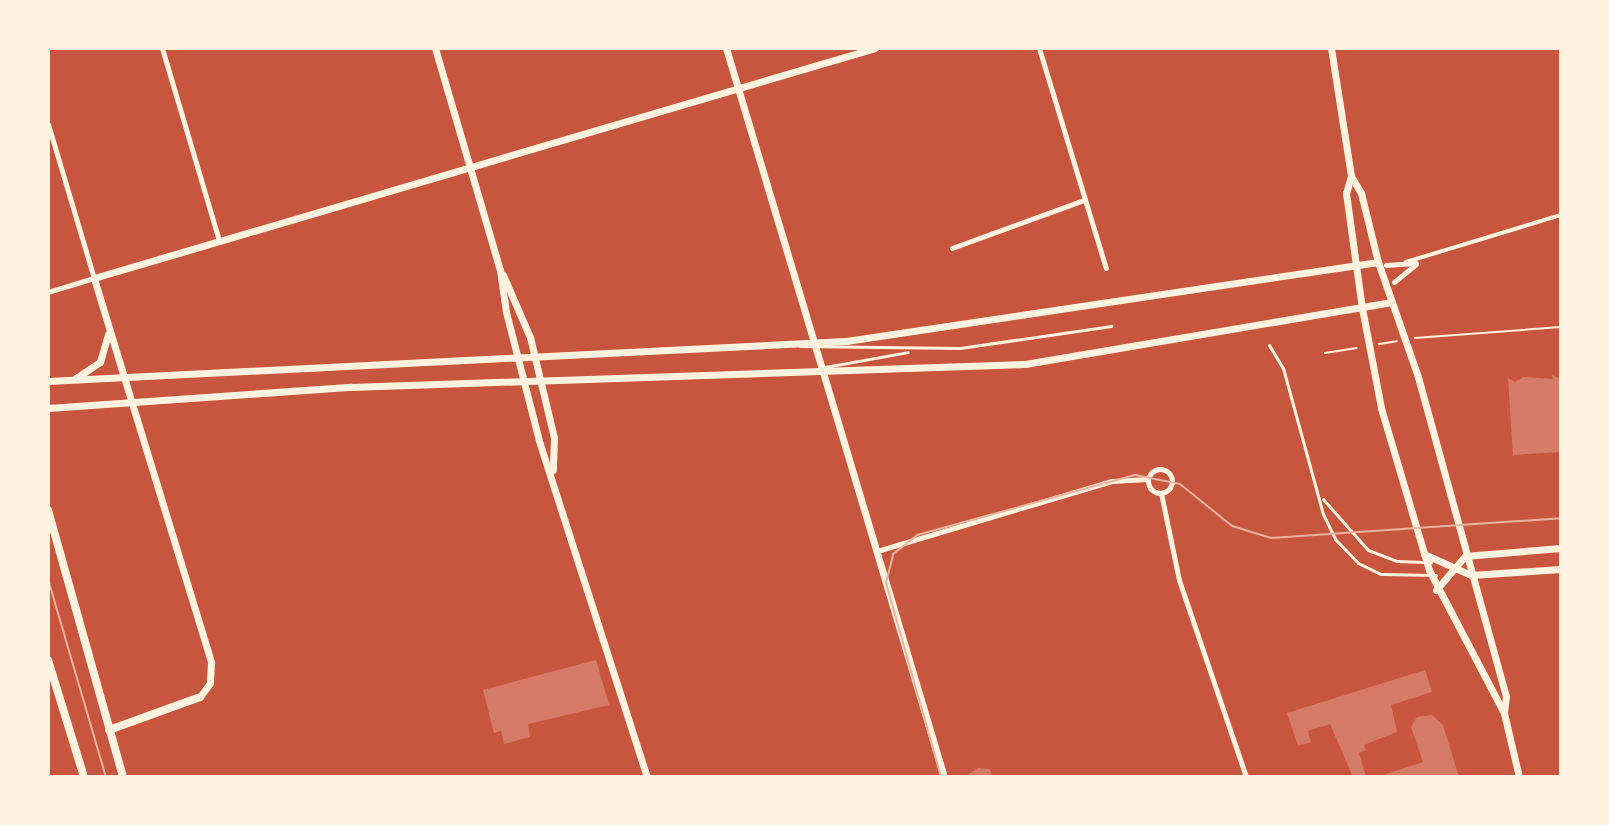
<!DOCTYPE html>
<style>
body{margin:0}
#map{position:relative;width:1609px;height:825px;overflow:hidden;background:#c8553d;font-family:"PT Sans Narrow",sans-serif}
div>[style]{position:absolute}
.building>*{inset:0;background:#d67c66}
.path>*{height:2px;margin:-1px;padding:0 1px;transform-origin:1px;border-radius:1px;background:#fff3e0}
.service>*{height:3px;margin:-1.5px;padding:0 1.5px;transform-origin:1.5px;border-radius:1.5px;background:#fff3e0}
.pedestrian>*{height:4px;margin:-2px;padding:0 2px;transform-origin:2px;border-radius:2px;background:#fff3e0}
.minor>*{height:5px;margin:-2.5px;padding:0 2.5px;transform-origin:2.5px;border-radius:2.5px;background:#fff3e0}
.minor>.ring{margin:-2.5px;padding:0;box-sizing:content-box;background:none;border:5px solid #fff3e0;border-radius:50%}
.tertiary>*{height:7px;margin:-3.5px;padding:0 3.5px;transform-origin:3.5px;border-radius:3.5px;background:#fff3e0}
.secondary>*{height:7px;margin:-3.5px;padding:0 3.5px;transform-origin:3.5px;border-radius:3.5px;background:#fff3e0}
.primary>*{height:8px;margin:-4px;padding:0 4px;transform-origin:4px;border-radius:4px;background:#fff3e0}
.tram>*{height:2px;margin:-1px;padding:0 1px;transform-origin:1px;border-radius:1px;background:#e9b49f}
span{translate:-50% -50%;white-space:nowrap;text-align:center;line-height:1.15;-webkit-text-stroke:7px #fff3e0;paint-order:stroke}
.frame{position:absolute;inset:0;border:50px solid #fff3e0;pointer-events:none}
</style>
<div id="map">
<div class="building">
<div style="clip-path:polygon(1552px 375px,1561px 379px,1561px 452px,1513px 455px,1508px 378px,1515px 382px,1523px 377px,1553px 379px)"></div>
<div style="clip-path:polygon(596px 660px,609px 705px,528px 724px,530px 737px,504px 744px,501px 731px,494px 733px,483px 690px)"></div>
<div style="clip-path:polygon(1425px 670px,1432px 692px,1391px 705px,1397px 732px,1364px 745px,1366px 750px,1359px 753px,1366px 777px,1353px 777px,1330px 724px,1308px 731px,1311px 742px,1298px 746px,1287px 713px)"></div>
<div style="clip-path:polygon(1432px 715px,1443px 725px,1459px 777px,1377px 777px,1423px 762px,1411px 727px,1417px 717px)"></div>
<div style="clip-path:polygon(978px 768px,990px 769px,992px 776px,964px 777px)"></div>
</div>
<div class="path">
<div style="left:1415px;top:338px;width:146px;rotate:-4.3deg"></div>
<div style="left:1379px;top:344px;width:18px;rotate:-9deg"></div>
<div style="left:1325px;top:353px;width:32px;rotate:-9deg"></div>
</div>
<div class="service">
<div style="left:1269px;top:345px;width:27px;rotate:59deg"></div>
<div style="left:1283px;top:368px;width:151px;rotate:74.7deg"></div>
<div style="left:1323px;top:514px;width:28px;rotate:64deg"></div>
<div style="left:1335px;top:539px;width:33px;rotate:46deg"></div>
<div style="left:1358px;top:563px;width:25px;rotate:26deg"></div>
<div style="left:1381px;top:574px;width:55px;rotate:1deg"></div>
<div style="left:800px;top:346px;width:160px;rotate:0.7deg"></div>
<div style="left:960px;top:348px;width:153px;rotate:-8.3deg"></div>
<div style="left:825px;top:367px;width:84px;rotate:-10.2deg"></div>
<div style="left:1323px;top:499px;width:68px;rotate:48.6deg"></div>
<div style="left:1368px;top:550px;width:31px;rotate:21deg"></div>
<div style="left:1397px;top:561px;width:34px;rotate:2deg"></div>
</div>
<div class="pedestrian">
<div style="left:1406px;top:262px;width:162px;rotate:-16.9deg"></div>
</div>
<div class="minor">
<div style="left:162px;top:48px;width:201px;rotate:73.5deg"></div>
<div style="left:1039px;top:48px;width:230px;rotate:73.1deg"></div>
<div style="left:48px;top:124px;width:161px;rotate:73.4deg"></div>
<div style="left:94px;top:278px;width:48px;rotate:163.1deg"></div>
<div style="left:952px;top:248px;width:140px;rotate:-20deg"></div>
<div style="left:1386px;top:265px;width:30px;rotate:-4deg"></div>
<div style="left:1394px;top:282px;width:28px;rotate:-39deg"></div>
<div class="ring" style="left:1148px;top:469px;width:19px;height:19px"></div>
<div style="left:1161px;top:493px;width:89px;rotate:78.3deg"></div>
<div style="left:1179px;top:580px;width:208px;rotate:71.2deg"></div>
<div style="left:877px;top:551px;width:245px;rotate:-16.6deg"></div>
<div style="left:1112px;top:481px;width:36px;rotate:-3deg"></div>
</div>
<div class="tertiary">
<div style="left:435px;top:48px;width:231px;rotate:73.7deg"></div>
<div style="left:500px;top:270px;width:42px;rotate:81.9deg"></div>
<div style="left:506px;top:312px;width:136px;rotate:75.6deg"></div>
<div style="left:540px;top:444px;width:350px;rotate:72.2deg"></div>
<div style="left:726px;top:48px;width:761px;rotate:73.35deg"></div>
<div style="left:1331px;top:48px;width:130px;rotate:81.1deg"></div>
<div style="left:1351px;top:176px;width:20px;rotate:60deg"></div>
<div style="left:1361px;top:193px;width:71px;rotate:76.2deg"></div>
<div style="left:1351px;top:176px;width:18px;rotate:106deg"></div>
<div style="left:1346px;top:193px;width:116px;rotate:82.1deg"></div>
<div style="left:503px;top:275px;width:68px;rotate:66.5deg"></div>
<div style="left:530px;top:337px;width:104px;rotate:76.6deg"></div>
<div style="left:554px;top:438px;width:32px;rotate:92deg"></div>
<div style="left:124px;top:377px;width:103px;rotate:-106.9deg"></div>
<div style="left:94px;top:278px;width:814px;rotate:-16.41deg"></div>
<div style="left:76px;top:378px;width:29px;rotate:-34deg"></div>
<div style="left:100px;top:362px;width:29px;rotate:-74deg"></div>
<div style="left:1424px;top:554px;width:51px;rotate:24.1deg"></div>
<div style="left:1471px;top:575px;width:90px;rotate:-3.8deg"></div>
<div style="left:1436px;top:590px;width:45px;rotate:-49.5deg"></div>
<div style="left:1465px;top:556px;width:96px;rotate:-4.8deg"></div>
</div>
<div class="secondary">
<div style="left:1362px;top:308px;width:102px;rotate:79.2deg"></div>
<div style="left:1381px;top:408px;width:169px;rotate:73.5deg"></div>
<div style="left:1429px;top:570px;width:161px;rotate:62.3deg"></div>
<div style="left:124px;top:377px;width:298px;rotate:73deg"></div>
<div style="left:211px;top:662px;width:21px;rotate:93deg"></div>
<div style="left:210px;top:683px;width:17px;rotate:126deg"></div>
<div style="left:48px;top:381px;width:799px;rotate:-2.87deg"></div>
<div style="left:846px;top:341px;width:538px;rotate:-8.45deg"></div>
<div style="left:1378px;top:262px;width:122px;rotate:70.8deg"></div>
<div style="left:1418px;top:377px;width:331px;rotate:74.6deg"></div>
<div style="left:1506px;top:696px;width:17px;rotate:97deg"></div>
<div style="left:1504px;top:713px;width:66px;rotate:76.8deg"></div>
<div style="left:48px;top:408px;width:304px;rotate:-4deg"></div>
<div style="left:351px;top:387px;width:674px;rotate:-1.95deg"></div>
<div style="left:1025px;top:364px;width:372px;rotate:-9.6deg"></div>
</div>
<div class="primary">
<div style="left:48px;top:510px;width:277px;rotate:74.3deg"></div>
<div style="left:48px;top:660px;width:122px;rotate:72.9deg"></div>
<div style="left:109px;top:730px;width:97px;rotate:-19.9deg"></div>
</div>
<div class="tram">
<div style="left:48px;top:579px;width:206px;rotate:73.7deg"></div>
<div style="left:941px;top:777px;width:202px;rotate:-105.8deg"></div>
<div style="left:886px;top:583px;width:30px;rotate:-76deg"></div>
<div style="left:893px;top:554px;width:31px;rotate:-38deg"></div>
<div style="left:917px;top:535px;width:226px;rotate:-15.4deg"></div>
<div style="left:1135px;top:475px;width:46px;rotate:11.3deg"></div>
<div style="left:1180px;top:484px;width:67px;rotate:38.9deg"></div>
<div style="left:1232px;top:526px;width:41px;rotate:17.1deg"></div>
<div style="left:1271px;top:538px;width:291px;rotate:-3.9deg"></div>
</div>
<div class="frame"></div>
</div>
